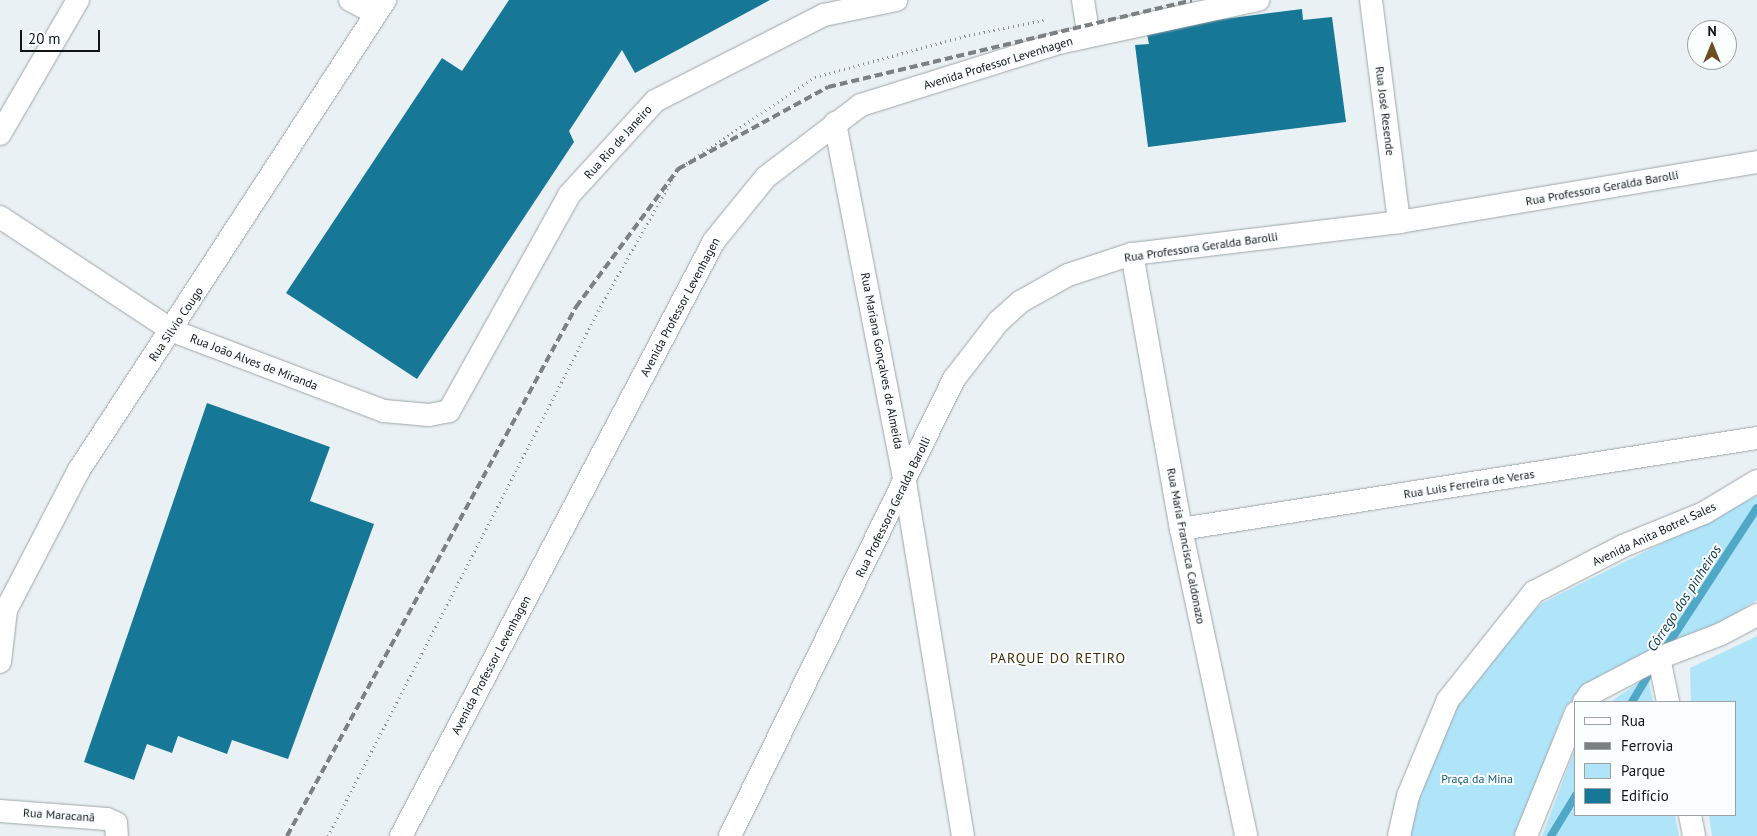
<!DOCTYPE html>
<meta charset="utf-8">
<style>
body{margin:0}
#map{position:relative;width:1757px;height:836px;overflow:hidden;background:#eaf1f4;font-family:"PT Sans",sans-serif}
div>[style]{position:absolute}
.green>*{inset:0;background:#b0e4f9}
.stream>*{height:8px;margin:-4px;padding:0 4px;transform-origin:4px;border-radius:4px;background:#50a7c6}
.building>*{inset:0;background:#167896}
.path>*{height:3px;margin-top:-1.5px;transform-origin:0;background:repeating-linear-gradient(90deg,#898e90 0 1px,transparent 0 5px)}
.roads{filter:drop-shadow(0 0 1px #9ea5a8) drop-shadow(0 0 1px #9ea5a8)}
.street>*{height:22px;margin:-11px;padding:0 11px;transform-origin:11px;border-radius:11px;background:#fff}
.rail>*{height:4px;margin-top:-2px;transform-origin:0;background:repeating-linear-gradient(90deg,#7b8082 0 8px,transparent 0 12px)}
span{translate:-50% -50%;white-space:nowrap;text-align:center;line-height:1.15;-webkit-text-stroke:4px #fbfeff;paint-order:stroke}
.street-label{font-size:12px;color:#111415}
.park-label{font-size:12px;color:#165c72}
.water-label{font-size:14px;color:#083240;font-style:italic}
.neighbourhood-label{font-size:14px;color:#422b06;letter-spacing:1px}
.legend{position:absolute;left:1574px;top:701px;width:162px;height:115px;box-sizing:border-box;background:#fbfeff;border:1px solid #9da0a1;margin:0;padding:6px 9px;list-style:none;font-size:15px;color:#111415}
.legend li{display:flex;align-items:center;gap:10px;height:25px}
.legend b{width:25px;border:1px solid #9da0a1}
.north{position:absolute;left:1687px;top:20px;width:50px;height:50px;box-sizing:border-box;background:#fbfeff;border:1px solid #9da0a1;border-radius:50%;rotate:0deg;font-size:14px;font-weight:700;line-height:20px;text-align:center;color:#111415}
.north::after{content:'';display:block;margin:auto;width:18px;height:22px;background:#6d4f24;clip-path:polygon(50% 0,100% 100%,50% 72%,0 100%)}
.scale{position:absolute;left:20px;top:30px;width:80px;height:22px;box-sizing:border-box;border:2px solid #111415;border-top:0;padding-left:6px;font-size:15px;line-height:18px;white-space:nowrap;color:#111415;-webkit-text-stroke:4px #fbfeff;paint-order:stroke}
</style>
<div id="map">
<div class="green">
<div style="clip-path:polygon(1757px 496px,1757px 600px,1719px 624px,1602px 674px,1565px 707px,1516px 836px,1406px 836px,1448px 700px,1542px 603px)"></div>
<div style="clip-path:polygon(1757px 636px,1757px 836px,1712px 836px,1709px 815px,1736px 815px,1736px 702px,1691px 702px,1690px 668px)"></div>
<div style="clip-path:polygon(1648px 676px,1653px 702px,1610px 702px)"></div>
<div style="clip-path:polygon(1576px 746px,1576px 815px,1675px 815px,1679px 836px,1542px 836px)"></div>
</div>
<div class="stream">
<div style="left:1665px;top:649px;width:168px;rotate:-56.9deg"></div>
<div style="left:1632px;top:702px;width:39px;rotate:-59deg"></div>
<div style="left:1551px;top:836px;width:48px;rotate:-58.6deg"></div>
</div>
<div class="building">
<div style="clip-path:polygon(509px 0,770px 0,635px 73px,622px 50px,569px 131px,574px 142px,417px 379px,286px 293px,442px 58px,462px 71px)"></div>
<div style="clip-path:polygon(1302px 9px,1303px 20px,1332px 17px,1346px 122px,1148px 147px,1135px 45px,1149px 44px,1146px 29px)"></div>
<div style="clip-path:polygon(207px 403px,330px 447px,310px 501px,374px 524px,288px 759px,232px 740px,227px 754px,178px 736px,172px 753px,147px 744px,134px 780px,84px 762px)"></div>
</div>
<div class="path">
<div style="left:328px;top:836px;width:590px;rotate:-62.78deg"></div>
<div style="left:598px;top:311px;width:163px;rotate:-60.6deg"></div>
<div style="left:678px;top:169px;width:165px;rotate:-33.9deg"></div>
<div style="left:815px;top:77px;width:160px;rotate:-15.3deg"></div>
<div style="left:969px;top:35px;width:76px;rotate:-11.3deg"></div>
</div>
<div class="roads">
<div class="street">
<div style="left:350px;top:0;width:27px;rotate:28deg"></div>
<div style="left:1083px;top:0;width:36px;rotate:81deg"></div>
<div style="left:1371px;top:0;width:224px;rotate:82.8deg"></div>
<div style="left:835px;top:123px;width:366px;rotate:79deg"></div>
<div style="left:905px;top:482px;width:359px;rotate:80.7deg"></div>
<div style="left:0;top:134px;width:155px;rotate:-59.8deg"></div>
<div style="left:0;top:217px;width:207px;rotate:33.4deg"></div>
<div style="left:173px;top:331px;width:226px;rotate:20.8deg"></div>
<div style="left:384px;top:411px;width:45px;rotate:5.1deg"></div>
<div style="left:429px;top:415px;width:20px;rotate:-11deg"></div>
<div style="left:449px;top:411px;width:247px;rotate:-60.9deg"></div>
<div style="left:569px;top:195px;width:127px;rotate:-47.5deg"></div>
<div style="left:655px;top:101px;width:190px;rotate:-27deg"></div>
<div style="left:824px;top:15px;width:74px;rotate:-11.8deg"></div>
<div style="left:1132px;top:254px;width:279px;rotate:79.9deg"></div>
<div style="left:1181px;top:529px;width:314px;rotate:78deg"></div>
<div style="left:1181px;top:529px;width:583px;rotate:-8.98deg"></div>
<div style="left:1659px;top:658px;width:45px;rotate:78.4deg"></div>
<div style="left:0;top:662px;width:52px;rotate:-83.4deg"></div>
<div style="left:6px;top:610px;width:158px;rotate:-62.5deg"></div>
<div style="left:79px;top:470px;width:561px;rotate:-56.93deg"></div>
<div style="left:1584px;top:702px;width:10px;rotate:-53deg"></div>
<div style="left:1590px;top:694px;width:78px;rotate:-27.6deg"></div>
<div style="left:1659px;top:658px;width:66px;rotate:-21.2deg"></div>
<div style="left:1721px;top:634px;width:41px;rotate:-27.8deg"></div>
<div style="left:0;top:811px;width:107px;rotate:4.3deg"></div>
<div style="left:107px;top:819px;width:10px;rotate:24deg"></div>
<div style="left:116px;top:823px;width:13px;rotate:86deg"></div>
<div style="left:1690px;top:815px;width:21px;rotate:79deg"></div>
<div style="left:401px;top:836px;width:672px;rotate:-62.25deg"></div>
<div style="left:714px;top:241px;width:82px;rotate:-50.9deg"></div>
<div style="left:766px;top:177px;width:119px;rotate:-37.2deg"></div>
<div style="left:861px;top:105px;width:207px;rotate:-17.4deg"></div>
<div style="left:1059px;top:43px;width:204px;rotate:-12.2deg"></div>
<div style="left:730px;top:836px;width:509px;rotate:-63.89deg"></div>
<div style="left:954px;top:379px;width:72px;rotate:-52.3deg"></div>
<div style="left:998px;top:322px;width:30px;rotate:-42deg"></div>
<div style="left:1020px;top:302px;width:55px;rotate:-29.4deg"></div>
<div style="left:1068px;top:275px;width:67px;rotate:-18.2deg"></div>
<div style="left:1132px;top:254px;width:269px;rotate:-6.8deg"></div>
<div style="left:1399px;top:222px;width:363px;rotate:-9.5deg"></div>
<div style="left:1399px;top:836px;width:41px;rotate:-77.3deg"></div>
<div style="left:1408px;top:796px;width:104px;rotate:-67.4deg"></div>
<div style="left:1448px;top:700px;width:138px;rotate:-51.5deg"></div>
<div style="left:1534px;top:592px;width:100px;rotate:-27.3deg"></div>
<div style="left:1623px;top:546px;width:87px;rotate:-22.2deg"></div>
<div style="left:1704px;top:513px;width:62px;rotate:-31.1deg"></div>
<div style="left:1526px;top:836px;width:133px;rotate:-67.9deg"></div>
</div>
</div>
<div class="rail">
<div style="left:287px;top:836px;width:603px;rotate:-61.35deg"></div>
<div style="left:576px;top:307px;width:172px;rotate:-53.5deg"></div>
<div style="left:678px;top:169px;width:171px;rotate:-28.7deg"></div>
<div style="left:828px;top:87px;width:374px;rotate:-13.4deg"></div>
</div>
<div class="street-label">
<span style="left:998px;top:63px;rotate:-17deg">Avenida Professor Levenhagen</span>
<span style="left:1385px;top:111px;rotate:83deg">Rua José Resende</span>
<span style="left:618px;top:142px;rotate:-48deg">Rua Rio de Janeiro</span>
<span style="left:1602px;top:188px;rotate:-10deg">Rua Professora Geralda Barolli</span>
<span style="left:1201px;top:247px;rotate:-8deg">Rua Professora Geralda Barolli</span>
<span style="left:680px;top:307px;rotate:-62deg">Avenida Professor Levenhagen</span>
<span style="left:176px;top:324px;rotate:-56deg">Rua Silvio Cougo</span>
<span style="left:882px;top:361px;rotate:79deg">Rua Mariana Gonçalves de Almeida</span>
<span style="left:254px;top:362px;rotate:21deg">Rua João Alves de Miranda</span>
<span style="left:1469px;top:484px;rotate:-9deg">Rua Luis Ferreira de Veras</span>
<span style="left:893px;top:507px;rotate:-64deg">Rua Professora Geralda Barolli</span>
<span style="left:1654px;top:534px;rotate:-25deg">Avenida Anita Botrel Sales</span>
<span style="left:1186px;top:546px;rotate:79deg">Rua Maria Francisca Caldonazo</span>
<span style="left:491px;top:665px;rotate:-62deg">Avenida Professor Levenhagen</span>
<span style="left:59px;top:815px;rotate:4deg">Rua Maracanã</span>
</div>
<div class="park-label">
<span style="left:1477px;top:779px">Praça da Mina</span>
</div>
<div class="water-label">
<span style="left:1684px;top:598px;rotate:-57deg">Córrego dos pinheiros</span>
</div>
<div class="neighbourhood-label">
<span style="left:1058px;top:658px">PARQUE DO RETIRO</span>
</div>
<ul class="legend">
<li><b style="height:6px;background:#fff"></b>Rua</li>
<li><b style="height:6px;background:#7b8082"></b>Ferrovia</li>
<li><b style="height:14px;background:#b0e4f9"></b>Parque</li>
<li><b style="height:14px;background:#167896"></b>Edifício</li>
</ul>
<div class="north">N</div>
<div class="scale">20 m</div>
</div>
